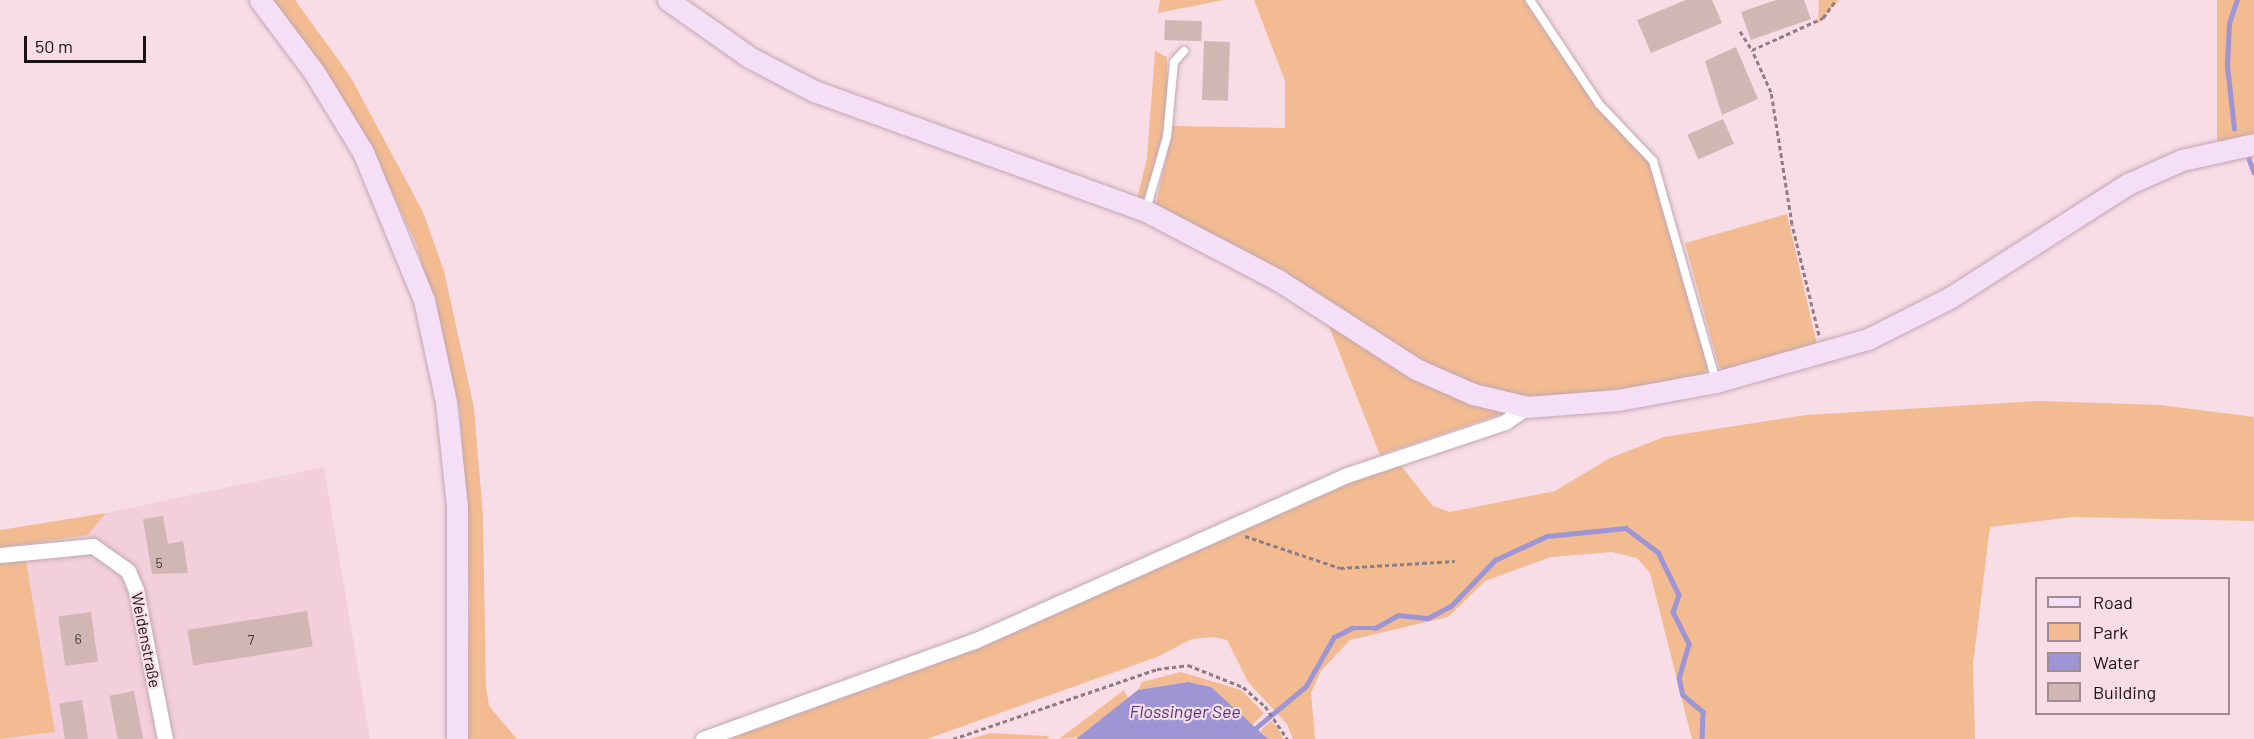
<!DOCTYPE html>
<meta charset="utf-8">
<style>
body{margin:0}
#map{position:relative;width:2254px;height:739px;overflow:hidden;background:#f8dde7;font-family:Barlow,sans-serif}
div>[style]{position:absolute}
.built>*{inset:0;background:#f2cfdb}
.green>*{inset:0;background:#f2bb92;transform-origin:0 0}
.water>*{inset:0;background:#9e95d4}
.stream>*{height:4.5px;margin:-2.25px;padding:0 2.25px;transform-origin:2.25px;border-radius:2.25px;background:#9e95d4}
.building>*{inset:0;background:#d2b6b3;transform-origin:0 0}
.path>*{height:3px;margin-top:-1.5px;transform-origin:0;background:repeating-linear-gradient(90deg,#8f7d84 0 4.5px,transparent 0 7.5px)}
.roads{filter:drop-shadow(0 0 2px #c1a7b1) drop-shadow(0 0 2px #c1a7b1)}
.service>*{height:8px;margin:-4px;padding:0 4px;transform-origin:4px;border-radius:4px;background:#fff}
.minor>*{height:15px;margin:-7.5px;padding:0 7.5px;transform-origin:7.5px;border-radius:7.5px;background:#fff}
.secondary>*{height:21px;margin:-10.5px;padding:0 10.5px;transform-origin:10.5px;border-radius:10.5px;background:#f4dff7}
span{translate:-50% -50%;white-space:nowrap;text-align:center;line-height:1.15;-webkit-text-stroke:4.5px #f8dde7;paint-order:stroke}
.number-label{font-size:14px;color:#483a3c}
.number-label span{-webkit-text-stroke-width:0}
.street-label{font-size:16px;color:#1a1114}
.water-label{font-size:18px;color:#493883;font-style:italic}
.legend{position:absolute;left:2035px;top:577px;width:195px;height:138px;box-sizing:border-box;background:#f8dde7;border:2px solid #9f8b93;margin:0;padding:8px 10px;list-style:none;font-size:18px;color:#1a1114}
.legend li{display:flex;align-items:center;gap:12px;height:30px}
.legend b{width:30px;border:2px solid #9f8b93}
.scale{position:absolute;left:24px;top:36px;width:122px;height:27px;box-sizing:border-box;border:3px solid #1a1114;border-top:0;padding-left:8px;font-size:18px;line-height:21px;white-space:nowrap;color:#1a1114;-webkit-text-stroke:4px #f8dde7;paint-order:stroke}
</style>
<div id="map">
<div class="built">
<div style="clip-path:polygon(324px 467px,370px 739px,0 739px,0 548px,88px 535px,106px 513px)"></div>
</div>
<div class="green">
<div style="clip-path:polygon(273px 0,295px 0,350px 76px,423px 212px,444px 271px,474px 408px,483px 516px,486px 687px,489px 706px,517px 739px,465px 739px,470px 602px,460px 410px,417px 246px,365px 134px)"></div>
<div style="clip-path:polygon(1160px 0,1224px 0,1158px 13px)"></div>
<div style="clip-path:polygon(1254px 0,1524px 0,1589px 96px,1653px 165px,1708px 362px,1706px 375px,1555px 400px,1511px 397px,1429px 367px,1238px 247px,1155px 208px,1173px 126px,1285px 128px,1285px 81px)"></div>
<div style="clip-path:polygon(1818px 0,1839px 0,1818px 24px,1819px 4px)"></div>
<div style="left:2217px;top:0;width:37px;height:141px"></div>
<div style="clip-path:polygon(1155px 51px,1167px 57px,1167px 101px,1163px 139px,1143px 200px,1137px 199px,1147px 158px)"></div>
<div style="clip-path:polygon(1787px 214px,1817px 345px,1726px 372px,1719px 367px,1685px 243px)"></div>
<div style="clip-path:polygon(1328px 324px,1502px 410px,1504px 413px,1380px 455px)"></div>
<div style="clip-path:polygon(2039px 401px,2160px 405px,2254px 417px,2254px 521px,2073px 517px,1990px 527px,1973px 664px,1975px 739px,1692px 739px,1650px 573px,1637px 558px,1612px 552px,1551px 557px,1485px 581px,1448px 617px,1350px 640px,1321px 671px,1311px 693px,1315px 739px,1293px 739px,1287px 724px,1248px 682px,1227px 640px,1214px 637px,1192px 639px,1157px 657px,927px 739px,730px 739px,977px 649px,1398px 462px,1433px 506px,1450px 512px,1555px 491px,1610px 458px,1664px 437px,1806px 415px)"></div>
<div style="clip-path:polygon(106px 513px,88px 535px,0 548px,0 530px)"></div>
<div style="clip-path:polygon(26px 561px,55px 732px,0 739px,0 563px)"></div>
<div style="clip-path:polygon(1181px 672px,1241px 690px,1264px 713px,1252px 725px,1211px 687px,1188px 682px,1138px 690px,1142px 682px)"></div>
<div style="clip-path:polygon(1124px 690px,1128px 698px,1081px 737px,1059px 739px)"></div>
<div style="clip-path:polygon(1271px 721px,1278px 728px,1283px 739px,1268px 739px,1260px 731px)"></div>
<div style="clip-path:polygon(991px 733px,1047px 736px,1049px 739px,970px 739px)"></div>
</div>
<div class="water">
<div style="clip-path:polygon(1188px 682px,1211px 687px,1268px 739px,1076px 739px,1138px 690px)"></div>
</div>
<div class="stream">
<div style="left:2234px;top:129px;width:63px;rotate:-96.3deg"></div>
<div style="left:2227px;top:66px;width:43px;rotate:-87.3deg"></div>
<div style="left:2229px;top:23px;width:24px;rotate:-71deg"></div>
<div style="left:2249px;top:159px;width:14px;rotate:69deg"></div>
<div style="left:1256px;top:728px;width:65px;rotate:-40deg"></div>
<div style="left:1306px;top:686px;width:56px;rotate:-60.3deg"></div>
<div style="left:1334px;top:637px;width:20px;rotate:-27deg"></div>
<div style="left:1352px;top:628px;width:23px"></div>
<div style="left:1375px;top:628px;width:26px;rotate:-29deg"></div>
<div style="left:1398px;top:615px;width:30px;rotate:6deg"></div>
<div style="left:1428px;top:618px;width:26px;rotate:-28deg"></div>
<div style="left:1451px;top:606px;width:64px;rotate:-46.3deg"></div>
<div style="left:1495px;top:560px;width:57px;rotate:-24.8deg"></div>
<div style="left:1547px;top:536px;width:79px;rotate:-5.8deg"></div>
<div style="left:1626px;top:528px;width:40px;rotate:37deg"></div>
<div style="left:1658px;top:552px;width:48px;rotate:64deg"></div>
<div style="left:1679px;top:595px;width:18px;rotate:109deg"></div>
<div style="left:1673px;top:612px;width:36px;rotate:63deg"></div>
<div style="left:1689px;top:644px;width:35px;rotate:106deg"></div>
<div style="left:1679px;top:678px;width:17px;rotate:77deg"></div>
<div style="left:1683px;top:695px;width:26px;rotate:40deg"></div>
<div style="left:1703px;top:712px;width:27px;rotate:92deg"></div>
</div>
<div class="building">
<div style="clip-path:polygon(1686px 0,1712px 0,1722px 23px,1651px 53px,1637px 20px)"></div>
<div style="clip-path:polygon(1776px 0,1804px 0,1811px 19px,1751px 40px,1741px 12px)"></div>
<div style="left:1165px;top:20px;width:37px;height:20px;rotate:2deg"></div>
<div style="left:1204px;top:41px;width:26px;height:59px;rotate:2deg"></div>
<div style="clip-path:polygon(1736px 47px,1758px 99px,1722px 115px,1705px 61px)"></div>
<div style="left:1723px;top:119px;width:27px;height:39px;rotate:66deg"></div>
<div style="clip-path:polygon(163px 516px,168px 544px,183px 541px,188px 573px,152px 574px,143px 519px)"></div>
<div style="left:307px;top:611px;width:36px;height:121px;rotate:81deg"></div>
<div style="left:91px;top:612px;width:50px;height:33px;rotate:82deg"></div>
<div style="left:134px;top:691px;width:49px;height:25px;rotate:79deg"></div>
<div style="left:82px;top:700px;width:39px;height:23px;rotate:81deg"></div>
</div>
<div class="path">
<div style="left:1740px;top:31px;width:22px;rotate:58deg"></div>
<div style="left:1819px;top:335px;width:114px;rotate:-103.7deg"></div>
<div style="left:1792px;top:224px;width:134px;rotate:-99deg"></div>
<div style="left:1771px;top:92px;width:46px;rotate:-114.3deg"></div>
<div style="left:1752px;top:50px;width:78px;rotate:-24.3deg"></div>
<div style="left:1823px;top:18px;width:22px;rotate:-54deg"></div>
<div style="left:1245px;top:536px;width:100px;rotate:18.6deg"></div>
<div style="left:1340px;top:568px;width:115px;rotate:-3.5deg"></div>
<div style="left:953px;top:739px;width:216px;rotate:-18.9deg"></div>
<div style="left:1157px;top:669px;width:31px;rotate:-7deg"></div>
<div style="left:1188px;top:665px;width:59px;rotate:21.8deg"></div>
<div style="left:1243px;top:687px;width:29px;rotate:41deg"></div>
<div style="left:1265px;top:706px;width:40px;rotate:56deg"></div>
</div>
<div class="roads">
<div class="service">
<div style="left:1530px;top:0;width:125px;rotate:56.4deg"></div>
<div style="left:1599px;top:104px;width:79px;rotate:46.5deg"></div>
<div style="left:1653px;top:161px;width:228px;rotate:74deg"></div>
<div style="left:1146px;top:210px;width:76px;rotate:-74deg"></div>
<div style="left:1167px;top:137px;width:75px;rotate:-84.7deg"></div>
<div style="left:1174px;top:62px;width:15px;rotate:-48deg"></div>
</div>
<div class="minor">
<div style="left:0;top:555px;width:93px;rotate:-5.5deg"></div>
<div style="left:93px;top:546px;width:43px;rotate:35.5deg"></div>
<div style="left:128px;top:571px;width:21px;rotate:67deg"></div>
<div style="left:136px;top:590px;width:152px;rotate:79deg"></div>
<div style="left:703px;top:739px;width:288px;rotate:-19.9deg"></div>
<div style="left:974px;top:641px;width:408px;rotate:-24deg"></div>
<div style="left:1347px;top:475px;width:167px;rotate:-18.5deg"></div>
<div style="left:1505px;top:422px;width:27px;rotate:-34deg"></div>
</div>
<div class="secondary">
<div style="left:260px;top:0;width:90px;rotate:53.1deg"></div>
<div style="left:314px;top:72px;width:94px;rotate:58.5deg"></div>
<div style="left:363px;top:152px;width:160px;rotate:67.6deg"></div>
<div style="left:424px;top:300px;width:104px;rotate:77.8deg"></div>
<div style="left:446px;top:402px;width:106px;rotate:84deg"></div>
<div style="left:457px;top:507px;width:232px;rotate:90deg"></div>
<div style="left:668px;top:0;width:99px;rotate:35.1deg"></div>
<div style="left:749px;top:57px;width:73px;rotate:27.6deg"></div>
<div style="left:814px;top:91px;width:353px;rotate:19.9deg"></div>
<div style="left:1146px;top:211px;width:149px;rotate:27.6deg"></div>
<div style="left:1278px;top:280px;width:164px;rotate:32.8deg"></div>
<div style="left:1416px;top:369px;width:62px;rotate:23.7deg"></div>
<div style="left:1473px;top:394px;width:56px;rotate:13.5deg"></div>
<div style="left:1527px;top:407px;width:91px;rotate:-4.4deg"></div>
<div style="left:1618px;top:400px;width:100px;rotate:-10.4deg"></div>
<div style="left:1716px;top:382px;width:158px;rotate:-15.8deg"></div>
<div style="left:1868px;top:339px;width:93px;rotate:-26.8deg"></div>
<div style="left:1951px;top:297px;width:210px;rotate:-32.6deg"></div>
<div style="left:2128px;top:184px;width:59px;rotate:-24deg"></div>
<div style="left:2182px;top:160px;width:74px;rotate:-12.5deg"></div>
</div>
</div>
<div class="number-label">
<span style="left:159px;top:563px">5</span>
<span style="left:78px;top:639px">6</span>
<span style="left:251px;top:640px">7</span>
</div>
<div class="street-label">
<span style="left:146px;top:640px;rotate:79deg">Weidenstraße</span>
</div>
<div class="water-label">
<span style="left:1185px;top:711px">Flossinger See</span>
</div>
<ul class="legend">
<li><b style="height:8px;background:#f4dff7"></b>Road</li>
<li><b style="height:16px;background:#f2bb92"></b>Park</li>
<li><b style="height:16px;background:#9e95d4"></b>Water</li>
<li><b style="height:16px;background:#d2b6b3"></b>Building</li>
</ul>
<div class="scale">50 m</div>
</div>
